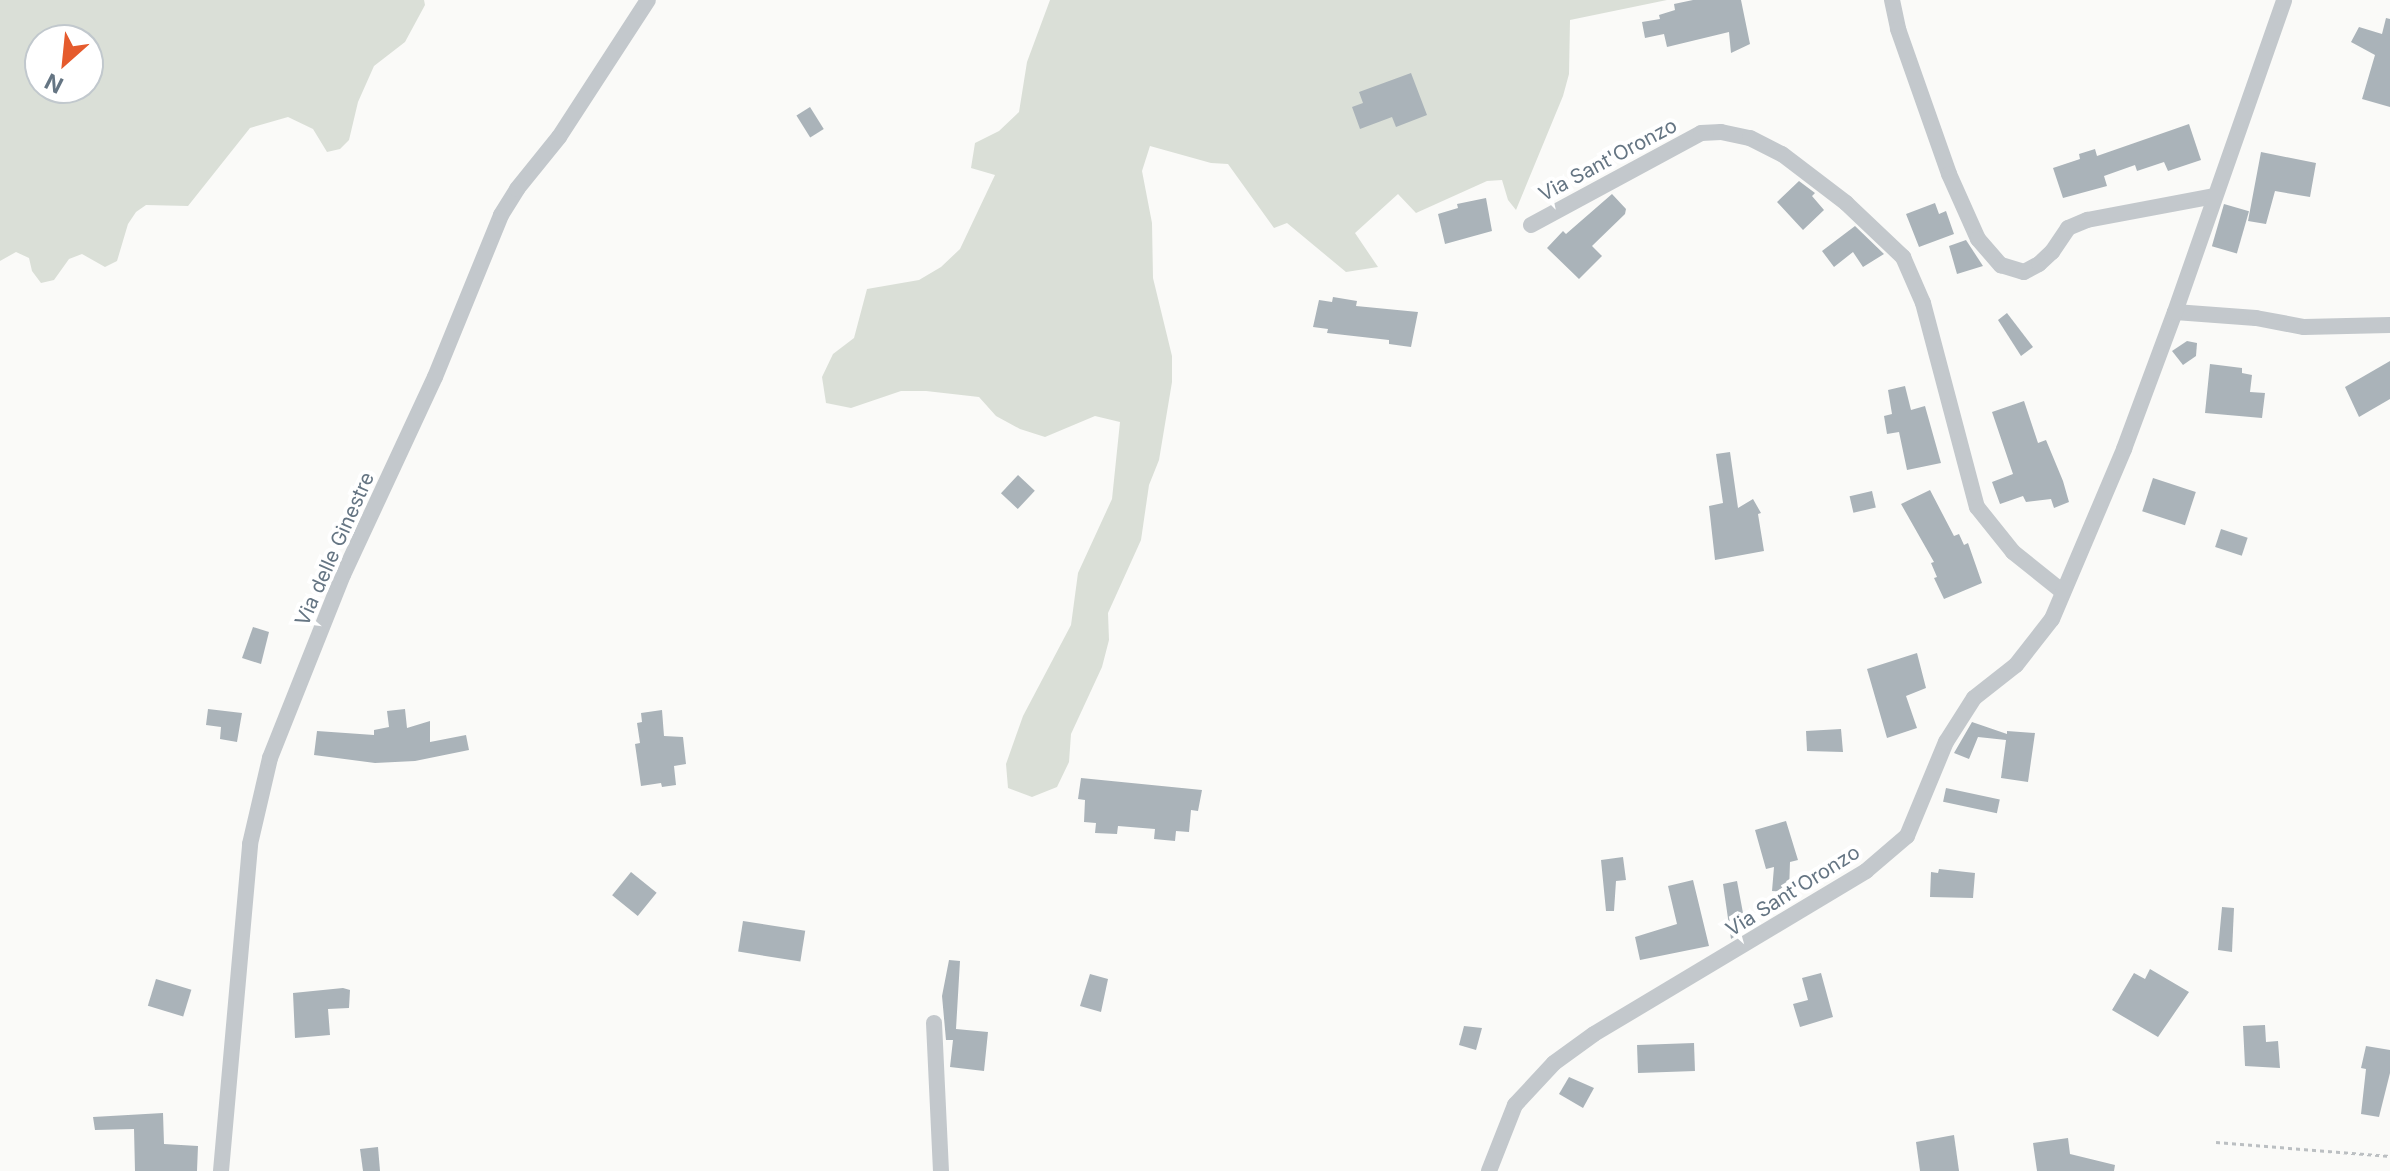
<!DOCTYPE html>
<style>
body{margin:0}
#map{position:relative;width:2390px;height:1171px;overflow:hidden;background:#fafaf8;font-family:Inter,sans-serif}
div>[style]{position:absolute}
.green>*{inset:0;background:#dadfd7}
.building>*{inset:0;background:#aab3b9;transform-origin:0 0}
.path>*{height:3px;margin-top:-1.5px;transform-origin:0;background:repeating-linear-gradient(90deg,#bbbfc2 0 4px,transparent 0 8px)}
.street>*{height:16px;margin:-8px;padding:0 8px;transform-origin:8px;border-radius:8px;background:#c3c8cc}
span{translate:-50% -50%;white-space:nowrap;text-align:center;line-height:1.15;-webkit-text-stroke:8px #fff;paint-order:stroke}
.street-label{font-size:20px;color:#657583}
.north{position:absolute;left:24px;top:24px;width:80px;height:80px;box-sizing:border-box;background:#fff;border:2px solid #c1c8cd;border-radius:50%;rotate:207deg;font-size:22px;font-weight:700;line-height:32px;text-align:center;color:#657583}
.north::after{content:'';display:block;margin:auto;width:28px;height:36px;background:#e55b2d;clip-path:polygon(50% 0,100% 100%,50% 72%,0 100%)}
</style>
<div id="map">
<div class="green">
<div style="clip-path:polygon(evenodd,0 0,424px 0,425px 5px,405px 42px,374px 66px,358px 102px,349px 140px,340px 149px,327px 152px,313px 129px,288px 117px,250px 128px,188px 206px,146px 205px,136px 212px,128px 224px,117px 261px,105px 267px,82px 254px,69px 259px,54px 280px,41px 283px,32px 271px,29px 258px,16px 252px,0 261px,0 0,40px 40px,88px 40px,88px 88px,40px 88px,40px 40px)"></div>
<div style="clip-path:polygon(1050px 0,1667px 0,1570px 20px,1569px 74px,1563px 96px,1516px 210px,1508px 200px,1502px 180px,1487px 181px,1416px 213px,1398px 194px,1355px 233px,1378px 267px,1346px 272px,1287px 223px,1274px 228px,1228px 164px,1211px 163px,1150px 146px,1142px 171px,1152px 223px,1153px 278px,1172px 356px,1172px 382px,1159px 460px,1149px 485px,1141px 540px,1108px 613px,1109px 640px,1102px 667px,1071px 734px,1069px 762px,1057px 787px,1032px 797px,1008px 788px,1006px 764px,1023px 716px,1071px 625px,1078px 573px,1112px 499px,1120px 422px,1095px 416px,1045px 437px,1020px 429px,996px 416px,979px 397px,926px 391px,901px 391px,851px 408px,826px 403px,822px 377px,833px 354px,854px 338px,867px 289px,919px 280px,941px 267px,960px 249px,995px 175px,971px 168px,975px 143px,999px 131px,1019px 112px,1027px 62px)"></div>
</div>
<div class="building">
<div style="clip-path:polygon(1693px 0,1741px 0,1750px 44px,1731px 53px,1729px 32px,1667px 47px,1664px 34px,1645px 38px,1642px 22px,1660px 19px,1659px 15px,1675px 10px,1674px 4px)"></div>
<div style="clip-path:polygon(2386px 18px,2390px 19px,2390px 107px,2362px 99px,2375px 55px,2351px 42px,2359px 27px,2382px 34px)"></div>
<div style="clip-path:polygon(1411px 73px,1427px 115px,1396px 127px,1392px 117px,1360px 129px,1352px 107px,1363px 103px,1359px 92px)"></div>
<div style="left:810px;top:107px;width:26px;height:16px;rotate:58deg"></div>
<div style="clip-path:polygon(2189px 124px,2201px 160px,2168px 171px,2164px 162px,2137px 171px,2135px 165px,2104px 176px,2107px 186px,2063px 198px,2053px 168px,2080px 159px,2079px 154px,2095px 149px,2097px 156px)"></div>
<div style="clip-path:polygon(2261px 152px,2316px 163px,2310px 197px,2275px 191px,2266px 224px,2248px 221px)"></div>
<div style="clip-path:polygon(1799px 181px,1815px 193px,1812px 196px,1824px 210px,1803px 230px,1777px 202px)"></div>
<div style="clip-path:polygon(1612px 194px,1626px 209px,1625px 214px,1592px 246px,1602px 256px,1579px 279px,1547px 248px,1563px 231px,1566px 234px)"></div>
<div style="clip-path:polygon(1486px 198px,1492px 231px,1445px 244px,1438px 214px,1458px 208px,1457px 204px)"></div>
<div style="clip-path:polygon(1935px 203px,1939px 214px,1946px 211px,1954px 234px,1919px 247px,1906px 214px)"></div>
<div style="left:2224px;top:204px;width:26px;height:44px;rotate:16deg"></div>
<div style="clip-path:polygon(1855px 226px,1884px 254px,1863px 267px,1853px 252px,1834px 267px,1822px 251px)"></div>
<div style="clip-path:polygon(1966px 240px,1983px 266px,1957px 274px,1949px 246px)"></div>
<div style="clip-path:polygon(1333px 297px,1357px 301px,1356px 306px,1418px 312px,1411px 347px,1389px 344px,1389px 340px,1327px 333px,1328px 329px,1313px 327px,1319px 300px,1332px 302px)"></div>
<div style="clip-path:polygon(2007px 313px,2033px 347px,2021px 356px,1998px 320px)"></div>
<div style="clip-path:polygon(2187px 341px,2197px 343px,2196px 356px,2183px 365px,2172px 351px)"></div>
<div style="clip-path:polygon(2390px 361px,2390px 399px,2359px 417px,2345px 387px)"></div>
<div style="clip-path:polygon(2210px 364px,2242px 368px,2242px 373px,2252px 375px,2250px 392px,2265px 393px,2262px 418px,2205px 413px)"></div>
<div style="clip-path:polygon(1905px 386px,1911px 410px,1925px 406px,1941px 463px,1907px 470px,1899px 432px,1887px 434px,1884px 416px,1892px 414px,1888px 390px)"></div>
<div style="clip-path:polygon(2024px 401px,2038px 443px,2046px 440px,2063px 481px,2069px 502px,2054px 508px,2051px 499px,2026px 502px,2023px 496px,2000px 504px,1992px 482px,2013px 474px,1992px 412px)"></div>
<div style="clip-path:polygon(1730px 452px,1738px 508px,1753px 499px,1761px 513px,1758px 514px,1764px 551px,1715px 560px,1709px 506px,1723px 503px,1716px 454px)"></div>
<div style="left:1018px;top:475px;width:23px;height:25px;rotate:43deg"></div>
<div style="left:2153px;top:478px;width:45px;height:35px;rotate:18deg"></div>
<div style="clip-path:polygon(1930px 490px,1954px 536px,1959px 534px,1964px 545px,1968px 543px,1982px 583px,1944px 599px,1934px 578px,1937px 577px,1931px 563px,1934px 562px,1901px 504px)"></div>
<div style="left:1872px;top:491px;width:17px;height:23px;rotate:77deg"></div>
<div style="left:2221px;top:529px;width:28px;height:19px;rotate:18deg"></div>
<div style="clip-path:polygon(253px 627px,269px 632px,261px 664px,242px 658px)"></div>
<div style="clip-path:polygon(1917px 653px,1926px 688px,1906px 696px,1917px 728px,1887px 738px,1867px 669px)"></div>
<div style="clip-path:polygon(208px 709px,242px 713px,237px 742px,220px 739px,221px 727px,206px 725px)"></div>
<div style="clip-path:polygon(405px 709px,407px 728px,430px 721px,430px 742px,466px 735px,469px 750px,415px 761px,375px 763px,314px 755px,317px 731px,374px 735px,374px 730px,389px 727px,387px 711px)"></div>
<div style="clip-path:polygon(662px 710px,664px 736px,683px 737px,686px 764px,674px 766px,676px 785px,662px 787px,661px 783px,641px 786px,635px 744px,640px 743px,637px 723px,642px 722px,641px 713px)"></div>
<div style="clip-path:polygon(1972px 722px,2007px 734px,2007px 731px,2035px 733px,2028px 782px,2001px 778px,2006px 740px,1978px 737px,1969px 759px,1954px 753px)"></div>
<div style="clip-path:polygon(1841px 729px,1843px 752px,1807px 751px,1806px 731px)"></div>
<div style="clip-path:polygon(1081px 778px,1202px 790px,1198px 811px,1191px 810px,1189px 832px,1176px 831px,1175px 841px,1154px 839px,1155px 829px,1118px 826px,1117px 834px,1095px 833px,1096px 823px,1084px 822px,1085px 800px,1078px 799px)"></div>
<div style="left:1946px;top:788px;width:55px;height:14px;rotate:12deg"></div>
<div style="clip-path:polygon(1786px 821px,1798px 860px,1790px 862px,1789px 892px,1772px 891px,1774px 867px,1766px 869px,1755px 830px)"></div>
<div style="clip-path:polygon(1623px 857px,1626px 880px,1616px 881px,1614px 911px,1606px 911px,1601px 860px)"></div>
<div style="clip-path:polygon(1939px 869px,1975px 873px,1973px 898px,1930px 897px,1931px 872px,1938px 873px)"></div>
<div style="left:631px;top:872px;width:33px;height:30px;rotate:39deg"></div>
<div style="clip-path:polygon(1693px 880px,1709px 946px,1640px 960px,1635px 937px,1677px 924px,1668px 886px)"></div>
<div style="clip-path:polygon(1737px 881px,1746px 929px,1731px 939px,1723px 884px)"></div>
<div style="clip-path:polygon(2222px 907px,2234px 908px,2232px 952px,2218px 950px)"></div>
<div style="left:743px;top:921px;width:63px;height:31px;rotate:9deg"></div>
<div style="clip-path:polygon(949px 960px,960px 961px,956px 1029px,988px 1032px,984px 1071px,950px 1067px,953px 1040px,946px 1040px,942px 996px)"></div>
<div style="clip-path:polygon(2150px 969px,2189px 992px,2158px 1037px,2112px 1010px,2134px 973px,2145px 979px)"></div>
<div style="clip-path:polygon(1821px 973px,1833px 1017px,1800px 1027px,1793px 1004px,1808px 1000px,1802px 978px)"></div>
<div style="clip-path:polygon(1090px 974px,1108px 979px,1101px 1012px,1080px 1006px)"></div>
<div style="left:156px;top:979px;width:37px;height:28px;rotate:17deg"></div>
<div style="clip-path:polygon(343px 988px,350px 990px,349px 1008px,328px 1009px,330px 1035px,295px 1038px,293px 993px)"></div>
<div style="clip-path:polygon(2265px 1025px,2266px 1042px,2278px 1041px,2280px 1068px,2245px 1066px,2243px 1026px)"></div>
<div style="clip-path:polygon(1464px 1026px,1482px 1028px,1476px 1050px,1459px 1045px)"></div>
<div style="left:1694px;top:1043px;width:28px;height:57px;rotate:88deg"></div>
<div style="clip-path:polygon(2366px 1046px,2390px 1050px,2390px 1073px,2379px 1117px,2361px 1114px,2366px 1069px,2361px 1068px)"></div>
<div style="clip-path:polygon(1569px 1077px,1594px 1088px,1583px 1108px,1559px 1094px)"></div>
<div style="clip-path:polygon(163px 1113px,164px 1144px,198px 1146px,197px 1171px,135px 1171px,134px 1129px,95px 1130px,93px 1117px)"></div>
<div style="clip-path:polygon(1954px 1135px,1959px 1171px,1920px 1171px,1916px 1142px)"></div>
<div style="clip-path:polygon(2068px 1138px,2070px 1154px,2115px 1165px,2114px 1171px,2037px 1171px,2033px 1143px)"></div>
<div style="clip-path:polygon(378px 1147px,380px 1171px,363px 1171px,360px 1149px)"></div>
</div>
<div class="path">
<div style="left:2216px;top:1142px;width:175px;rotate:4.6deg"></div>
</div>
<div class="street">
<div style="left:1892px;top:0;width:30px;rotate:78deg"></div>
<div style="left:1898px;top:29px;width:154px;rotate:70.6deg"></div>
<div style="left:1949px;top:174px;width:71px;rotate:66deg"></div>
<div style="left:1978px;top:239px;width:35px;rotate:49deg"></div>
<div style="left:2001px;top:265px;width:24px;rotate:17deg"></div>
<div style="left:2024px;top:272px;width:17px;rotate:-28deg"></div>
<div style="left:2039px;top:264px;width:18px;rotate:-43deg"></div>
<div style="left:2052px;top:252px;width:29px;rotate:-56deg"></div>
<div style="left:2068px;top:228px;width:21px;rotate:-23deg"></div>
<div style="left:2087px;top:220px;width:129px;rotate:-10.7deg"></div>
<div style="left:1531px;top:225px;width:193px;rotate:-28.4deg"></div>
<div style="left:1701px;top:133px;width:20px;rotate:-3deg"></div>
<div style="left:1721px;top:132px;width:30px;rotate:12deg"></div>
<div style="left:1750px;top:138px;width:36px;rotate:27deg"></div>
<div style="left:1782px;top:154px;width:81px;rotate:37.4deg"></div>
<div style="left:1846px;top:203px;width:79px;rotate:43.5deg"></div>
<div style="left:1903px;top:257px;width:50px;rotate:66.5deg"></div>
<div style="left:1923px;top:303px;width:211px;rotate:75.2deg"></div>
<div style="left:1977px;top:507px;width:58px;rotate:51.3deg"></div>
<div style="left:2013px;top:552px;width:64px;rotate:38.7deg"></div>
<div style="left:2175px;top:312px;width:81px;rotate:4.2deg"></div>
<div style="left:2256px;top:318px;width:49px;rotate:10.6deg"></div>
<div style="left:2304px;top:327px;width:86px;rotate:-1.3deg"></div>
<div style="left:934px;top:1023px;width:148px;rotate:87.3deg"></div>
<div style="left:221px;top:1171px;width:328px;rotate:-84.9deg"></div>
<div style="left:250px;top:844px;width:88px;rotate:-76.9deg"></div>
<div style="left:270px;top:758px;width:197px;rotate:-68.3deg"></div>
<div style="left:343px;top:575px;width:218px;rotate:-65.1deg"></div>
<div style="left:435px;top:377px;width:175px;rotate:-67.8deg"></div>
<div style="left:501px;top:215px;width:31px;rotate:-58deg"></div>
<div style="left:517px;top:189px;width:67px;rotate:-51.1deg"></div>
<div style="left:559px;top:137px;width:163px;rotate:-57deg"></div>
<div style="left:1489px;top:1171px;width:71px;rotate:-68.5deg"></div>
<div style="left:1515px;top:1105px;width:57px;rotate:-47.1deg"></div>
<div style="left:1554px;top:1063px;width:49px;rotate:-35.9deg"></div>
<div style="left:1594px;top:1034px;width:317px;rotate:-30.9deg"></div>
<div style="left:1866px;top:871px;width:54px;rotate:-40.5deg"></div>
<div style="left:1907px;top:836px;width:102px;rotate:-67.5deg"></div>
<div style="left:1946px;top:742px;width:52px;rotate:-57.5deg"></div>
<div style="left:1974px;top:698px;width:53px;rotate:-38.2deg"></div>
<div style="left:2016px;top:665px;width:58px;rotate:-52deg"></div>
<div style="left:2052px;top:619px;width:185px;rotate:-67deg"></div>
<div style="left:2124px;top:449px;width:146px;rotate:-69.6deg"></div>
<div style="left:2175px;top:312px;width:330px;rotate:-70.7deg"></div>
</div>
<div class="street-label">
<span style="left:1608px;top:160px;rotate:-28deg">Via Sant'Oronzo</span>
<span style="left:335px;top:549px;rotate:-66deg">Via delle Ginestre</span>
<span style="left:1793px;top:891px;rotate:-32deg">Via Sant'Oronzo</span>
</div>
<div class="north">N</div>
</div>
